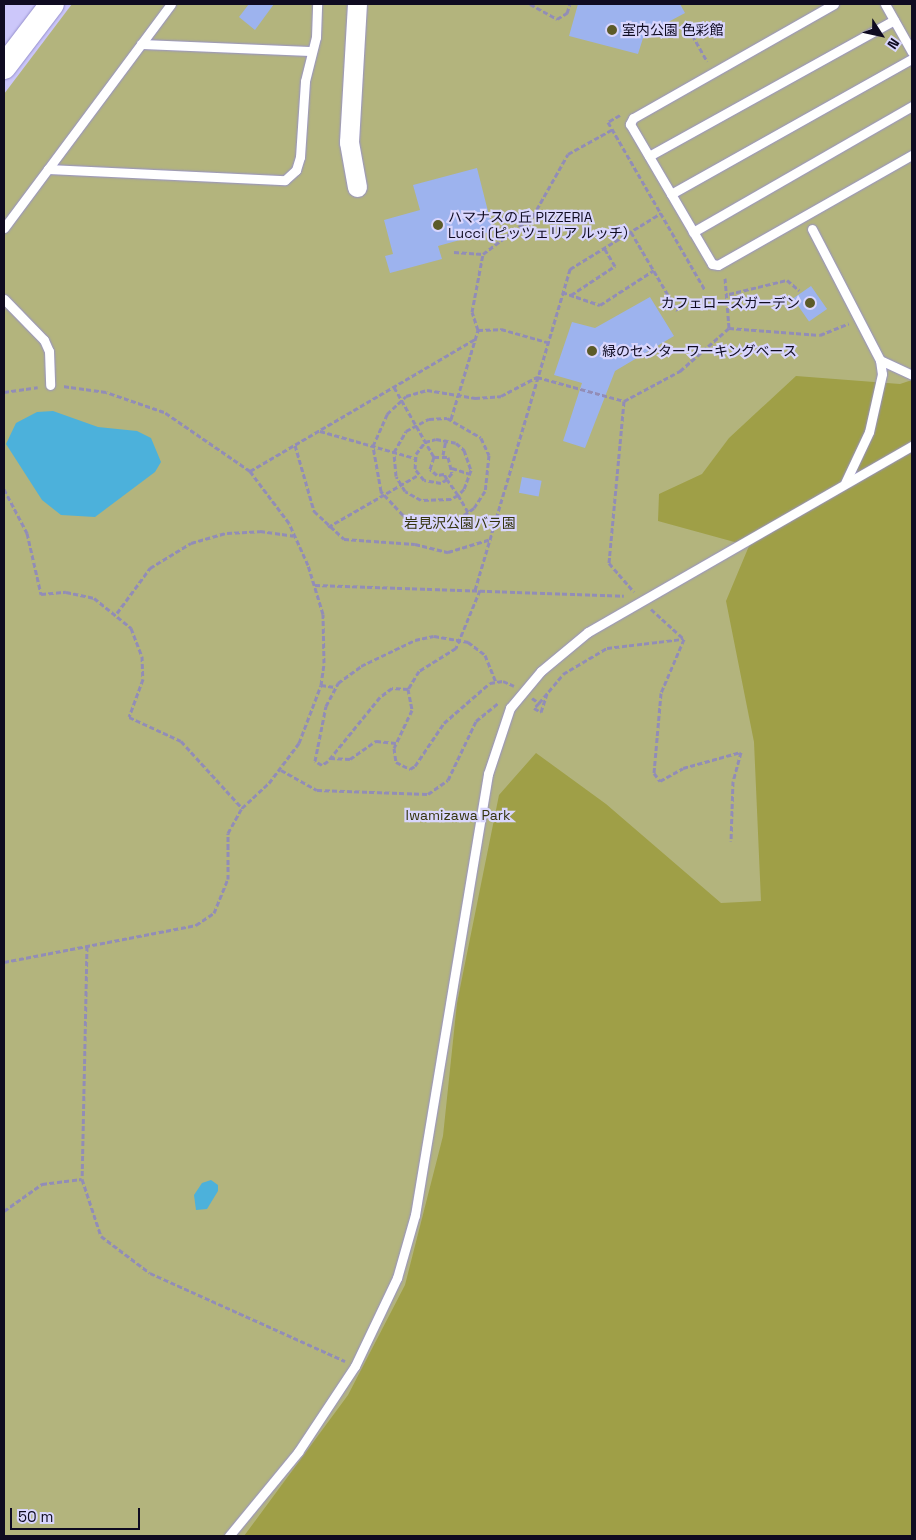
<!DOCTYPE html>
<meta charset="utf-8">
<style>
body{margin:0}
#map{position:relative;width:916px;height:1540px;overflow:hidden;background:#ccc7fa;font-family:"Space Grotesk","Noto Sans JP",sans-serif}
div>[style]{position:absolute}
.green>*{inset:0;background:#b3b47d}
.forest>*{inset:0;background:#9f9f47}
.water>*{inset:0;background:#4cb1db}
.building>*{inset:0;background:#9db3ee;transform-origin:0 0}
.path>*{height:3px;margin-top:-1.5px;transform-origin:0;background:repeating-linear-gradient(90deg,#928db7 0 5px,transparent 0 7.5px)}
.roads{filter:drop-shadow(0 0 1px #9690cc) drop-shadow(0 0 1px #9690cc)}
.service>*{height:9px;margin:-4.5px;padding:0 4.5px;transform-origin:4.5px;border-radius:4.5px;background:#fff}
.minor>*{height:19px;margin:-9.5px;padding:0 9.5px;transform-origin:9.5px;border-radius:9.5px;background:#fff}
.tertiary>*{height:24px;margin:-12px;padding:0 12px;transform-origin:12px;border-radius:12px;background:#fff}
.dots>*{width:14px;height:14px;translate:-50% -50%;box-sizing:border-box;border:2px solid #d9d6fd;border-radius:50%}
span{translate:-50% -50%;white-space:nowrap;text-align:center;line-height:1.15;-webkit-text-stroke:4.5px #d9d6fd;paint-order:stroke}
.poi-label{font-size:14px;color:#0f0b21}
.left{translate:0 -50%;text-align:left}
.right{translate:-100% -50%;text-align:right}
.park-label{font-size:14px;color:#34340e}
.frame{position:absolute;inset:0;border:5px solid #0f0b21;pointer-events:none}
.north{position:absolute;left:856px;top:10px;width:50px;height:50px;-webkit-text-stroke:4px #d9d6fd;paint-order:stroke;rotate:125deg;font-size:14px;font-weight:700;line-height:20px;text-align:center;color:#0f0b21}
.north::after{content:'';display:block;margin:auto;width:18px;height:22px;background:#0f0b21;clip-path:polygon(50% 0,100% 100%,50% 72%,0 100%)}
.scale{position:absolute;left:10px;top:1508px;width:130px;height:22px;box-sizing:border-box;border:2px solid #0f0b21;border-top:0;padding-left:6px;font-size:15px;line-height:18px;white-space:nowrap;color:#0f0b21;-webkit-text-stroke:4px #d9d6fd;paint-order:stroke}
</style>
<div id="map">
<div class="green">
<div style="clip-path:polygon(72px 4px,912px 4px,912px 1536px,4px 1536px,4px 94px)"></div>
</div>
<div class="forest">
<div style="clip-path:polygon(796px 376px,900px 384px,912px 380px,912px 1536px,244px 1536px,348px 1395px,405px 1285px,443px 1136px,457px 1003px,499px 795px,536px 753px,606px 804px,721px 903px,761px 901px,754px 742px,726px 601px,749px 546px,658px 521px,659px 494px,702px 474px,729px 438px)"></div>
</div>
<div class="water">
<div style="clip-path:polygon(53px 411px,98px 427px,137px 431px,151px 438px,161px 462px,155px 472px,95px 517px,61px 515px,42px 500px,6px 444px,16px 423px,37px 412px)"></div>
<div style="clip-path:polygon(211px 1180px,218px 1185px,218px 1191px,207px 1209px,196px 1210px,194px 1195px,202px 1183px)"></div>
</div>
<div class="building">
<div style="clip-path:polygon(249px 4px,274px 4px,255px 30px,239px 17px)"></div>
<div style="clip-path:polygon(578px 4px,680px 4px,685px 13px,644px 35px,638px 54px,569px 36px)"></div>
<div style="clip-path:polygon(477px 168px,493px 231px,438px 246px,442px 259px,390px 273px,385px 256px,393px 254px,384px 220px,420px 210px,413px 185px)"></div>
<div style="left:811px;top:286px;width:28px;height:22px;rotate:55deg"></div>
<div style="clip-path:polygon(650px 297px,674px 336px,615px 371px,585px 448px,563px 441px,582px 383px,554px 375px,572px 322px,595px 328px)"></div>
<div style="left:522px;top:477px;width:20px;height:16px;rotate:11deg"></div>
</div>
<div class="path">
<div style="left:530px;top:4px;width:31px;rotate:29deg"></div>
<div style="left:557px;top:19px;width:12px;rotate:-31deg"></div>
<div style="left:567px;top:13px;width:9px;rotate:-72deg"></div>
<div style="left:685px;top:22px;width:45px;rotate:60.6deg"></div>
<div style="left:620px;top:115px;width:14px;rotate:150deg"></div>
<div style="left:608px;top:122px;width:194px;rotate:60deg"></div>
<div style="left:631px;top:232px;width:91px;rotate:59.5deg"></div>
<div style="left:454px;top:252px;width:29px;rotate:4deg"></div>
<div style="left:725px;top:278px;width:50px;rotate:85.4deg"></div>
<div style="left:562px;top:292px;width:40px;rotate:18.9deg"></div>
<div style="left:600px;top:305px;width:64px;rotate:-32.9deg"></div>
<div style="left:729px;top:294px;width:60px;rotate:-13.6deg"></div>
<div style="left:787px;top:280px;width:16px;rotate:40deg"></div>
<div style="left:571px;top:295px;width:53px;rotate:-33.4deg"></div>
<div style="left:615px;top:266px;width:21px;rotate:-121deg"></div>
<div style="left:478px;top:330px;width:23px;rotate:-2deg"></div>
<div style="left:501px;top:329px;width:48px;rotate:15.8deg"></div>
<div style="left:394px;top:387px;width:81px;rotate:60.3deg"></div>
<div style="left:4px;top:392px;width:34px;rotate:-8deg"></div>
<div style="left:624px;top:401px;width:163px;rotate:95.3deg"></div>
<div style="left:609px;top:563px;width:38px;rotate:49deg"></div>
<div style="left:451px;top:419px;width:93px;rotate:-73.1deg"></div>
<div style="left:478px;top:330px;width:19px;rotate:-108deg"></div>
<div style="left:472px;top:312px;width:59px;rotate:-79.3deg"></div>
<div style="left:483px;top:254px;width:63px;rotate:-37.2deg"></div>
<div style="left:533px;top:216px;width:71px;rotate:-60.6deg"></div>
<div style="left:568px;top:154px;width:51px;rotate:-29.1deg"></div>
<div style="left:320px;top:431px;width:99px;rotate:15.9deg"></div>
<div style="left:295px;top:445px;width:69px;rotate:73.9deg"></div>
<div style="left:314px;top:511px;width:41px;rotate:43deg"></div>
<div style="left:344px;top:539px;width:71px;rotate:4deg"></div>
<div style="left:415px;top:544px;width:34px;rotate:14deg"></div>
<div style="left:448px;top:552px;width:45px;rotate:-16.8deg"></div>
<div style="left:443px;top:455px;width:16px;rotate:-79deg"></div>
<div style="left:452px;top:468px;width:19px;rotate:18deg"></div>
<div style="left:250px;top:471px;width:261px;rotate:-30.4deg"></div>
<div style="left:4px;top:489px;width:50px;rotate:62.4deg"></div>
<div style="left:27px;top:533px;width:63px;rotate:77.1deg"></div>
<div style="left:41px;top:594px;width:25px;rotate:-5deg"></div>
<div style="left:66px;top:592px;width:29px;rotate:12deg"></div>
<div style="left:94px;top:598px;width:48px;rotate:39deg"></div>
<div style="left:131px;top:628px;width:30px;rotate:69deg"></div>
<div style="left:142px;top:656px;width:23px;rotate:88deg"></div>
<div style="left:143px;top:679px;width:40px;rotate:110.2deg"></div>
<div style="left:129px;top:717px;width:57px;rotate:24.8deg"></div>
<div style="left:181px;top:741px;width:91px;rotate:47.7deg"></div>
<div style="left:468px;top:512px;width:20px;rotate:-120deg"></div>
<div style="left:458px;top:495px;width:19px;rotate:-125deg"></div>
<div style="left:447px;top:479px;width:6px;rotate:-121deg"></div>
<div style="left:444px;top:474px;width:7px;rotate:172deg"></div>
<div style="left:437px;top:475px;width:9px;rotate:-139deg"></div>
<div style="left:430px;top:469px;width:13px;rotate:-72deg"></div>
<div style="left:434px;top:457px;width:14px"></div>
<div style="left:448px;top:457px;width:16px;rotate:76deg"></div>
<div style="left:452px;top:473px;width:8px;rotate:130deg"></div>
<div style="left:447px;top:479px;width:7px;rotate:146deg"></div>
<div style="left:441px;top:483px;width:17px;rotate:-170deg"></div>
<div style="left:424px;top:480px;width:14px;rotate:-129deg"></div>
<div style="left:415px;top:469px;width:15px;rotate:-86deg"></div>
<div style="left:416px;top:454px;width:15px;rotate:-53deg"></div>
<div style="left:425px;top:442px;width:11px;rotate:-15deg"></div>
<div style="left:436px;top:439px;width:20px;rotate:11deg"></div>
<div style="left:456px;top:443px;width:11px;rotate:41deg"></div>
<div style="left:464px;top:450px;width:21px;rotate:71deg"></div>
<div style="left:471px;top:470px;width:20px;rotate:110deg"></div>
<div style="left:464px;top:489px;width:8px;rotate:135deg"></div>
<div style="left:458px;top:495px;width:8px;rotate:150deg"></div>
<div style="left:451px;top:499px;width:30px;rotate:178deg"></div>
<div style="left:421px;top:500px;width:18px;rotate:-151deg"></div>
<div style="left:405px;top:491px;width:17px;rotate:-121deg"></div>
<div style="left:396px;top:476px;width:24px;rotate:-95deg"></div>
<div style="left:394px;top:452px;width:24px;rotate:-60deg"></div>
<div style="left:406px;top:431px;width:26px;rotate:-28deg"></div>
<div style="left:429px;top:419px;width:18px;rotate:-3deg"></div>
<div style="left:447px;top:418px;width:39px;rotate:30deg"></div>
<div style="left:481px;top:438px;width:19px;rotate:65deg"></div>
<div style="left:489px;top:455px;width:36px;rotate:96deg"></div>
<div style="left:485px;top:491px;width:20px;rotate:123deg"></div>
<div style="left:474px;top:508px;width:7px;rotate:146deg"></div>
<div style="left:468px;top:512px;width:11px;rotate:142deg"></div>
<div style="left:459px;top:519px;width:39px;rotate:174deg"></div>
<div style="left:420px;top:523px;width:19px;rotate:-155deg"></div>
<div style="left:403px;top:515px;width:33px;rotate:-133deg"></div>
<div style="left:381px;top:491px;width:46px;rotate:-100.1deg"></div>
<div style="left:373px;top:446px;width:35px;rotate:-66deg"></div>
<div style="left:387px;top:414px;width:26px;rotate:-43deg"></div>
<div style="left:406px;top:396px;width:22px;rotate:-16deg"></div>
<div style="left:427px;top:390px;width:49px;rotate:9.5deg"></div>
<div style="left:475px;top:398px;width:26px;rotate:-4deg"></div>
<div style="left:501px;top:396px;width:41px;rotate:-27.8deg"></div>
<div style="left:537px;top:377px;width:90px;rotate:15.4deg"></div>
<div style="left:624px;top:401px;width:64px;rotate:-28.2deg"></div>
<div style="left:680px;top:371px;width:65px;rotate:-41.3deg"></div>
<div style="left:729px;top:328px;width:91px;rotate:4.4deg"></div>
<div style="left:820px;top:335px;width:31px;rotate:-22deg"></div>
<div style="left:328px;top:527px;width:104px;rotate:-30deg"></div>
<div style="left:315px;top:585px;width:309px;rotate:2deg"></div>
<div style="left:475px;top:590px;width:335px;rotate:-73.5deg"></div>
<div style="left:570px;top:269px;width:107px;rotate:-31.6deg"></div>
<div style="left:480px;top:590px;width:63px;rotate:112.5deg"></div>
<div style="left:456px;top:648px;width:44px;rotate:148.1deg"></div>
<div style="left:419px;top:671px;width:21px;rotate:121deg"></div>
<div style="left:408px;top:689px;width:21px;rotate:79deg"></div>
<div style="left:412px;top:710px;width:42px;rotate:115.3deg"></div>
<div style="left:394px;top:748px;width:14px;rotate:82deg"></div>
<div style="left:396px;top:762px;width:16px;rotate:27deg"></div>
<div style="left:410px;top:769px;width:6px;rotate:-31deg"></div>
<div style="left:415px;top:766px;width:52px;rotate:-56deg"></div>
<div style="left:444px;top:723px;width:61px;rotate:-41deg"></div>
<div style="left:490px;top:683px;width:13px;rotate:-9deg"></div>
<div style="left:503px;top:681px;width:12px;rotate:24deg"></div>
<div style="left:651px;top:609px;width:45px;rotate:42.3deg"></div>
<div style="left:684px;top:639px;width:59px;rotate:113.1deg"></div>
<div style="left:661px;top:693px;width:80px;rotate:95deg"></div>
<div style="left:654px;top:773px;width:10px;rotate:53deg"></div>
<div style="left:660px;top:781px;width:26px;rotate:-29deg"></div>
<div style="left:683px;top:768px;width:60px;rotate:-15.4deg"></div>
<div style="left:741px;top:752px;width:30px;rotate:105deg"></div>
<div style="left:733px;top:781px;width:60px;rotate:91.9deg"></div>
<div style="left:117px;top:613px;width:56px;rotate:-53.7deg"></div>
<div style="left:150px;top:568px;width:48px;rotate:-31.4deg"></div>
<div style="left:191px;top:543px;width:37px;rotate:-16deg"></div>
<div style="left:227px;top:533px;width:33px;rotate:-3deg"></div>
<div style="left:260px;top:531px;width:34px;rotate:8deg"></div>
<div style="left:321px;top:685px;width:14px;rotate:8deg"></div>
<div style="left:408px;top:689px;width:16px;rotate:-176deg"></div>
<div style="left:392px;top:688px;width:15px;rotate:143deg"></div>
<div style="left:380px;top:697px;width:82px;rotate:129.1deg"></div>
<div style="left:328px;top:761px;width:7px;rotate:146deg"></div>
<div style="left:322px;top:765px;width:8px;rotate:-150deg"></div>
<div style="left:315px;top:761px;width:56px;rotate:-78.7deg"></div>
<div style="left:326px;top:706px;width:26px;rotate:-62deg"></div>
<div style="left:338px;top:683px;width:29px;rotate:-36deg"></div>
<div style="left:361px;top:666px;width:60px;rotate:-25.7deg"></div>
<div style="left:415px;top:640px;width:19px;rotate:-12deg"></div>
<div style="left:434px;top:636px;width:35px;rotate:10deg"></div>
<div style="left:468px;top:642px;width:21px;rotate:37deg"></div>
<div style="left:485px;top:655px;width:29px;rotate:68deg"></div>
<div style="left:532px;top:698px;width:9px;rotate:36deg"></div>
<div style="left:539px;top:703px;width:38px;rotate:-50deg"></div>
<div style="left:563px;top:674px;width:51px;rotate:-30.6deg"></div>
<div style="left:607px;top:648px;width:77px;rotate:-6.8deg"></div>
<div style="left:539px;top:703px;width:7px;rotate:135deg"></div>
<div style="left:534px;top:708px;width:8px;rotate:30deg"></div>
<div style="left:541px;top:712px;width:19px;rotate:-72deg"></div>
<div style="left:330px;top:758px;width:20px;rotate:3deg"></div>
<div style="left:350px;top:759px;width:32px;rotate:-35deg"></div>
<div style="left:376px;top:741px;width:20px;rotate:6deg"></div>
<div style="left:281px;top:770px;width:41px;rotate:29.1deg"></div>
<div style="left:317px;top:790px;width:111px;rotate:2.1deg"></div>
<div style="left:428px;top:794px;width:24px;rotate:-35deg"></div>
<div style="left:448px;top:780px;width:65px;rotate:-64.6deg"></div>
<div style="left:476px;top:721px;width:28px;rotate:-39deg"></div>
<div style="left:87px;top:946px;width:233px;rotate:91.2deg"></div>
<div style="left:82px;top:1179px;width:60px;rotate:71.6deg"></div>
<div style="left:101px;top:1236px;width:61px;rotate:37.1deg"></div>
<div style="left:150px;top:1273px;width:214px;rotate:24.3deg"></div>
<div style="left:4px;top:962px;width:196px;rotate:-10.9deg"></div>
<div style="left:196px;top:925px;width:22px;rotate:-34deg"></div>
<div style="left:214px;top:913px;width:37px;rotate:-68deg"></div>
<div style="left:228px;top:879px;width:46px;rotate:-90deg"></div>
<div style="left:228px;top:833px;width:29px;rotate:-61deg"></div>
<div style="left:242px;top:808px;width:37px;rotate:-43deg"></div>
<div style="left:269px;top:783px;width:50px;rotate:-53.1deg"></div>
<div style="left:299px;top:743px;width:62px;rotate:-69.2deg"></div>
<div style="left:321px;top:685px;width:22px;rotate:-82deg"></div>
<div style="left:324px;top:663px;width:49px;rotate:-91.2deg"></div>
<div style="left:323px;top:614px;width:51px;rotate:-107deg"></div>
<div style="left:308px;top:565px;width:46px;rotate:-114.3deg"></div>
<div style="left:289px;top:523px;width:65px;rotate:-126.9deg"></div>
<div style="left:250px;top:471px;width:104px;rotate:-145.5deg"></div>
<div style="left:164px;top:412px;width:61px;rotate:-161deg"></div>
<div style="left:106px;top:392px;width:44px;rotate:-172.2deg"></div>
<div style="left:4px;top:1211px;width:47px;rotate:-35.4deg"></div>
<div style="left:42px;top:1184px;width:40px;rotate:-7.1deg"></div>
</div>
<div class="roads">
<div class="service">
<div style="left:171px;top:4px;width:206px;rotate:126.7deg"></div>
<div style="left:48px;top:169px;width:237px;rotate:2.7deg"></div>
<div style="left:285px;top:180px;width:15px;rotate:-42deg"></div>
<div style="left:296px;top:170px;width:14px;rotate:-73deg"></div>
<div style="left:300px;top:157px;width:76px;rotate:-86.2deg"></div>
<div style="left:305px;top:81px;width:45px;rotate:-76deg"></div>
<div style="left:316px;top:37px;width:33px;rotate:-88deg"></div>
<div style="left:834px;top:4px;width:231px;rotate:150.4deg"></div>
<div style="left:633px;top:118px;width:7px;rotate:117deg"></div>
<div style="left:630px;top:124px;width:162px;rotate:59.6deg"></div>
<div style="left:712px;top:264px;width:6px;rotate:9deg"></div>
<div style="left:718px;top:265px;width:223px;rotate:-29.6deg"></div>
<div style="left:885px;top:4px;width:55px;rotate:60.6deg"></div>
<div style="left:141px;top:44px;width:170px;rotate:2.4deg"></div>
<div style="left:649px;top:156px;width:280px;rotate:-29deg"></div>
<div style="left:671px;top:194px;width:276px;rotate:-29.3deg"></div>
<div style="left:4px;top:228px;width:74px;rotate:-53.3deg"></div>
<div style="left:812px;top:229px;width:148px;rotate:62.6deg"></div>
<div style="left:880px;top:360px;width:14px;rotate:82deg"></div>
<div style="left:882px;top:374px;width:59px;rotate:102.6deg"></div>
<div style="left:869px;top:432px;width:56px;rotate:115.2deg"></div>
<div style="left:693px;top:232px;width:253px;rotate:-29.9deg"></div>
<div style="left:4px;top:299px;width:57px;rotate:45.7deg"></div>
<div style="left:44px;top:340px;width:12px;rotate:66deg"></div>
<div style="left:49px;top:351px;width:34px;rotate:88deg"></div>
<div style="left:880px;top:360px;width:35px;rotate:25deg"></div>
<div style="left:229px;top:1536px;width:109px;rotate:-50.6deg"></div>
<div style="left:298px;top:1452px;width:103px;rotate:-56.5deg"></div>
<div style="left:355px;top:1366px;width:98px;rotate:-64.5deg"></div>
<div style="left:397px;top:1278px;width:66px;rotate:-74.1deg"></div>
<div style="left:415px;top:1215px;width:447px;rotate:-80.6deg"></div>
<div style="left:488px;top:774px;width:70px;rotate:-71.6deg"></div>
<div style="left:510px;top:708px;width:48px;rotate:-50deg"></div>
<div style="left:541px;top:671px;width:61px;rotate:-39.7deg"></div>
<div style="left:588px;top:632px;width:374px;rotate:-29.9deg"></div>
</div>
<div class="minor">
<div style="left:357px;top:187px;width:46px;rotate:-100.1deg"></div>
<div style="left:349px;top:142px;width:138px;rotate:-86.7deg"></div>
</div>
<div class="tertiary">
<div style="left:4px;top:67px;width:79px;rotate:-52.7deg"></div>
</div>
</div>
<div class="dots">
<div style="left:612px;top:30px;background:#5c5b28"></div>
<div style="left:438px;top:225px;background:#5c5b28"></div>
<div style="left:810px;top:303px;background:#5c5b28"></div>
<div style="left:592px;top:351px;background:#5c5b28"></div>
</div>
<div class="poi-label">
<span class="left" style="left:622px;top:30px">室内公園 色彩館</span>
<span class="left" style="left:448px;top:225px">ハマナスの丘 PIZZERIA<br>Lucci (ピッツェリア ルッチ）</span>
<span class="right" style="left:800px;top:303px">カフェローズガーデン</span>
<span class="left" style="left:602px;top:351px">緑のセンターワーキングベース</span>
</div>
<div class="park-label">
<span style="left:460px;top:523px">岩見沢公園バラ園</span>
<span style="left:458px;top:815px">Iwamizawa Park</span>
</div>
<div class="frame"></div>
<div class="north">N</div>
<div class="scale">50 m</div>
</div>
